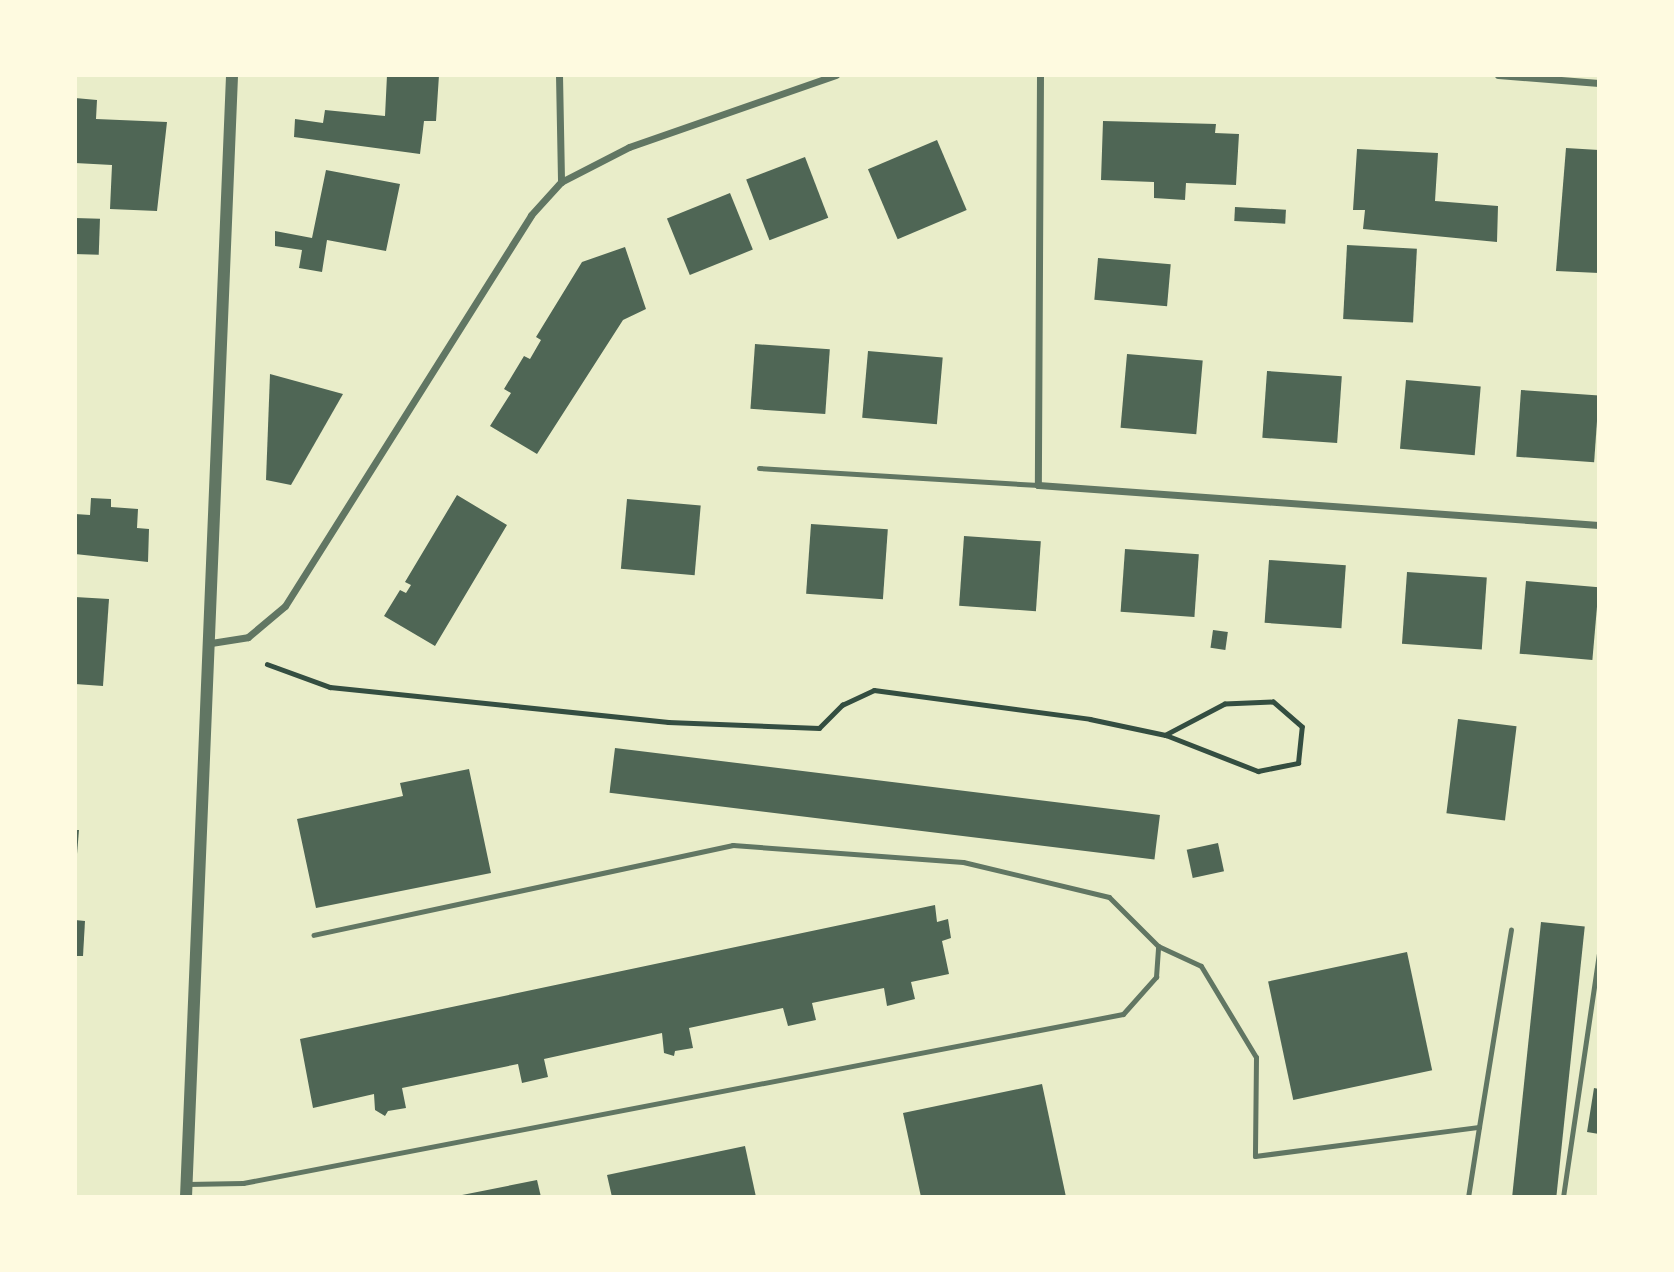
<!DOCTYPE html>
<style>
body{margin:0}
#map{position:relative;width:1674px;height:1272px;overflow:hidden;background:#e9edc9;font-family:"DM Sans",sans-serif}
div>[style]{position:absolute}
.building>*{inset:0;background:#4f6655;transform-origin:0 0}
.path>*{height:4.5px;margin:-2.25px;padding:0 2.25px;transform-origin:2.25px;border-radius:2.25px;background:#344e41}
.service>*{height:5px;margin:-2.5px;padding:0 2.5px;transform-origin:2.5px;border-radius:2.5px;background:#617663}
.minor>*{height:7px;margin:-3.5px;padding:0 3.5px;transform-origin:3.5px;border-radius:3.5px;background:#617663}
.tertiary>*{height:12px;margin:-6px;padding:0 6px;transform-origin:6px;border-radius:6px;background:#617663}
span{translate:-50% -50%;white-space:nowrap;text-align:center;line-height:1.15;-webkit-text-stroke:5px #fefae0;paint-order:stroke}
.frame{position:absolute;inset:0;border:77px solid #fefae0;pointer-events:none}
</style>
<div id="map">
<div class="building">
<div style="clip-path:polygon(387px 75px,439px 75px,436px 121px,424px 121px,420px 154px,294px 137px,295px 119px,323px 123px,325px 110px,385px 116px)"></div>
<div style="clip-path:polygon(75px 98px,97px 100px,96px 119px,167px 122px,157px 211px,110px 209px,112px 165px,75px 163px)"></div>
<div style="clip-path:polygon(1103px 121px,1216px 124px,1215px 133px,1239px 134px,1236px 185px,1186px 183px,1185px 200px,1154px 198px,1154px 182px,1101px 180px)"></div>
<div style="left:937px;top:140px;width:76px;height:75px;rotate:67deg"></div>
<div style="clip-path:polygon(1566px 148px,1599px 150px,1599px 273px,1556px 271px)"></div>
<div style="clip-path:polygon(1357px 149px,1438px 153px,1435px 201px,1498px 206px,1497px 242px,1363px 229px,1365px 210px,1353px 210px)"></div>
<div style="left:805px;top:157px;width:65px;height:63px;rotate:69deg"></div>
<div style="clip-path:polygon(326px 170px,400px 184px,386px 251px,327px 240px,322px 272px,299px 268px,302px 250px,275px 246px,275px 231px,312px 238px)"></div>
<div style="left:730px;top:193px;width:61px;height:68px;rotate:68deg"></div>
<div style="left:1235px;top:207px;width:51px;height:14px;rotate:3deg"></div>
<div style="left:75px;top:218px;width:25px;height:36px;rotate:2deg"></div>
<div style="left:1347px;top:245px;width:70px;height:74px;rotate:3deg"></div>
<div style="clip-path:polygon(625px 247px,646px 309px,623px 320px,537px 454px,490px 426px,511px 393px,504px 389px,524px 356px,530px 359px,541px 340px,536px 337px,582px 262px)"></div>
<div style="left:1098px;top:258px;width:73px;height:42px;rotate:5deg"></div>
<div style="left:755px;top:344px;width:75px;height:65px;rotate:4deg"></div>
<div style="left:868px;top:351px;width:75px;height:67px;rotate:5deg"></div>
<div style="left:1127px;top:354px;width:76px;height:74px;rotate:5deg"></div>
<div style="left:1267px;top:371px;width:75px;height:67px;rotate:4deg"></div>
<div style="clip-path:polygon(270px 374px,343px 394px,291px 485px,266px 480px)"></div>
<div style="left:1406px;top:380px;width:75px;height:69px;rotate:5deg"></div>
<div style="left:1521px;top:390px;width:78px;height:67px;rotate:4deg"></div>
<div style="clip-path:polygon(457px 495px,507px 525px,435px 646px,384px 616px,400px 590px,406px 593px,411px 585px,405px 582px)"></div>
<div style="clip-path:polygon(91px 498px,111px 499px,111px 507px,138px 509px,137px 528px,149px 529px,148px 562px,75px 554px,75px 514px,90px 515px)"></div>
<div style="left:627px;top:499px;width:74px;height:70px;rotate:5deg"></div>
<div style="left:811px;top:524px;width:77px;height:70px;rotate:4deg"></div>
<div style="left:964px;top:536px;width:77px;height:70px;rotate:4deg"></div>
<div style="left:1125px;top:549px;width:74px;height:63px;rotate:4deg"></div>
<div style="left:1269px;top:560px;width:77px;height:63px;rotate:4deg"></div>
<div style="left:1407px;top:572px;width:80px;height:72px;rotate:4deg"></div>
<div style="left:1526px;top:581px;width:73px;height:73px;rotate:5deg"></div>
<div style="clip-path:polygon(75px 597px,109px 599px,103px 686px,75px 684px)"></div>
<div style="left:1213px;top:630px;width:15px;height:18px;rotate:8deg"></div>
<div style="left:1458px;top:719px;width:59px;height:95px;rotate:7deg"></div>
<div style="left:615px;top:748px;width:549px;height:45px;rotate:7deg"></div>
<div style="clip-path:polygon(469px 769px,491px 873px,316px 908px,297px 819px,403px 796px,400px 783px)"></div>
<div style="clip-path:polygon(75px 830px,79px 830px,77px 854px,75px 854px)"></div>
<div style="left:1218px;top:843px;width:29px;height:32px;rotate:78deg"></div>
<div style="clip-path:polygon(935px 905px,937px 922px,948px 919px,951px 938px,942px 941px,949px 974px,911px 982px,915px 999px,887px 1006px,884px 988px,812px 1003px,816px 1020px,788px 1026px,783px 1008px,689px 1028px,693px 1048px,675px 1051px,674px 1056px,664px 1053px,662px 1033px,544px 1059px,548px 1077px,522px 1083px,518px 1064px,402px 1088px,406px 1108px,388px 1111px,385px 1116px,375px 1110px,374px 1094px,313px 1108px,300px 1039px)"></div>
<div style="clip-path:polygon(75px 920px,85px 921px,83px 956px,75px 956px)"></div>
<div style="left:1541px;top:922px;width:44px;height:278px;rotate:6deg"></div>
<div style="left:1407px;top:952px;width:121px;height:142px;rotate:78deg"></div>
<div style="clip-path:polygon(1042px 1084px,1066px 1197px,921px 1197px,903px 1113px)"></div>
<div style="clip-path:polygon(1594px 1088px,1599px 1089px,1599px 1134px,1587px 1132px)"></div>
<div style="clip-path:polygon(745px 1146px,756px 1197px,612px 1197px,607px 1175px)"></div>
<div style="clip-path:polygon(537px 1180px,541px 1197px,458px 1197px,457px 1196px)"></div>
</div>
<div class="path">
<div style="left:267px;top:664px;width:67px;rotate:20.1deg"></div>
<div style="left:330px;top:687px;width:340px;rotate:5.9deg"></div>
<div style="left:668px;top:722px;width:151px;rotate:2.3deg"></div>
<div style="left:819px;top:728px;width:33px;rotate:-45deg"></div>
<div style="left:842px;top:705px;width:35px;rotate:-25deg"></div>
<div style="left:874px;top:690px;width:218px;rotate:7.6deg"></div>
<div style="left:1090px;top:719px;width:78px;rotate:11.9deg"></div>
<div style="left:1166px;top:735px;width:99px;rotate:21.4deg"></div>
<div style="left:1258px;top:771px;width:41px;rotate:-11.3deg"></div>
<div style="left:1298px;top:763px;width:36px;rotate:-84deg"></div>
<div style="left:1302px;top:727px;width:38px;rotate:-139deg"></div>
<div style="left:1273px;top:702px;width:48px;rotate:177.6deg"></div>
<div style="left:1225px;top:704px;width:67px;rotate:152.3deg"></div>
</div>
<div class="service">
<div style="left:759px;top:468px;width:280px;rotate:3.5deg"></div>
<div style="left:1158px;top:946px;width:47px;rotate:24.9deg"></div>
<div style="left:1201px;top:966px;width:106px;rotate:58.9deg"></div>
<div style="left:1256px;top:1057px;width:99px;rotate:90.6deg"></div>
<div style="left:1255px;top:1156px;width:226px;rotate:-7.4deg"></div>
<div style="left:1479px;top:1127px;width:71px;rotate:98.9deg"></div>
<div style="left:1479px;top:1127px;width:200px;rotate:-80.8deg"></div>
<div style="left:187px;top:1184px;width:56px;rotate:-1deg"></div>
<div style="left:243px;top:1183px;width:896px;rotate:-10.87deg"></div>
<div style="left:1123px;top:1014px;width:50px;rotate:-48.3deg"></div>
<div style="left:1156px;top:977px;width:31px;rotate:-86deg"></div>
<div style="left:1158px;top:946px;width:69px;rotate:-135deg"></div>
<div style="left:1109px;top:897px;width:150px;rotate:-166.5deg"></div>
<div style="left:963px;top:862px;width:231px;rotate:-175.8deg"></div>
<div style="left:733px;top:845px;width:429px;rotate:167.9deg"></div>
<div style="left:1563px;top:1197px;width:246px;rotate:-81.6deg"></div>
</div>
<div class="minor">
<div style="left:559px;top:75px;width:107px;rotate:88.9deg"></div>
<div style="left:1040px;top:75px;width:410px;rotate:90.3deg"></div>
<div style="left:1038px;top:485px;width:562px;rotate:4.08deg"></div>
<div style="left:1498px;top:75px;width:101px;rotate:4.5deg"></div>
<div style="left:211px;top:643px;width:37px;rotate:-9deg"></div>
<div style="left:248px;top:637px;width:48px;rotate:-40deg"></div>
<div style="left:285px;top:606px;width:462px;rotate:-57.8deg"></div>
<div style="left:531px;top:215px;width:45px;rotate:-47.7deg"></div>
<div style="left:561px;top:182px;width:76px;rotate:-27.2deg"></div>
<div style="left:629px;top:147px;width:219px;rotate:-19.2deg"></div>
</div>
<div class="tertiary">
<div style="left:186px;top:1197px;width:1123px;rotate:-87.65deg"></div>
</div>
<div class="frame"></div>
</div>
